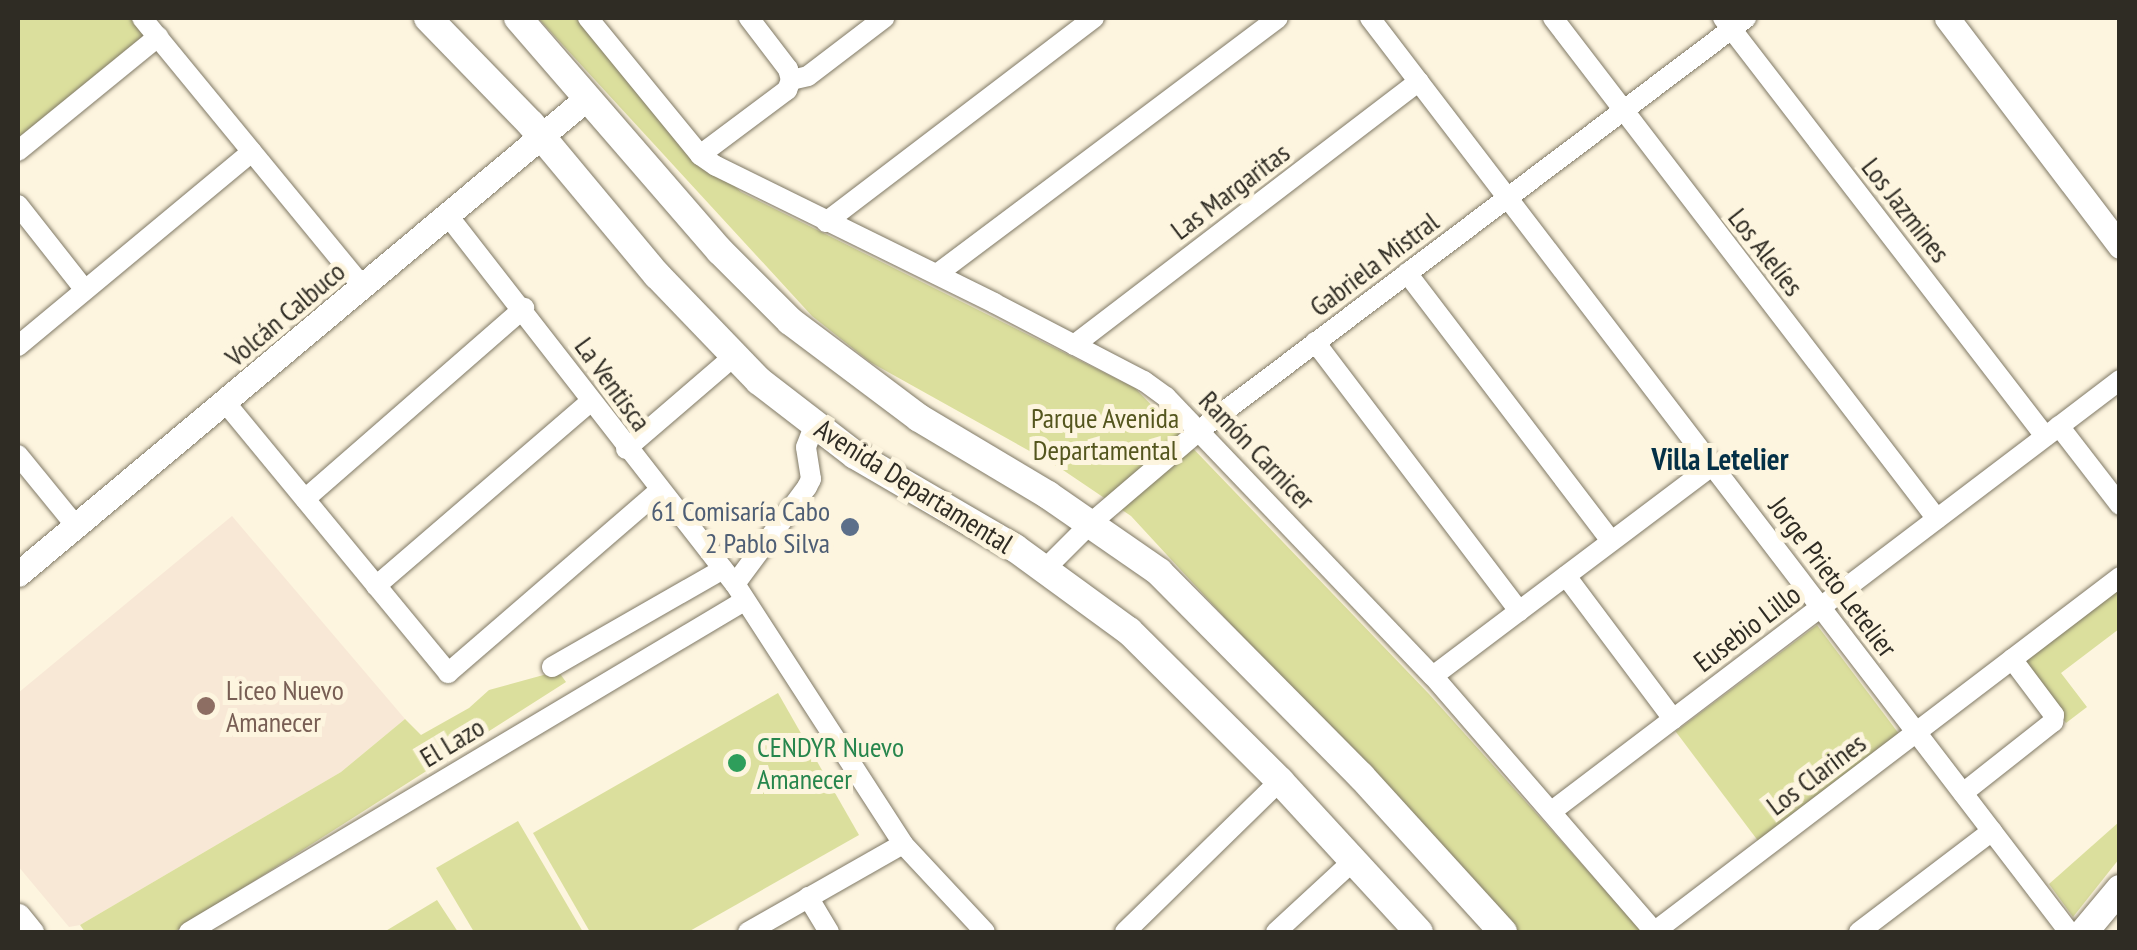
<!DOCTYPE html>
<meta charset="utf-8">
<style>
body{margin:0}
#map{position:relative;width:2137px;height:950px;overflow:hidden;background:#fdf5df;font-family:"PT Sans Narrow",sans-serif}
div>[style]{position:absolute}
.education>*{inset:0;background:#f8e8d6}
.green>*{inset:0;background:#dbdf9d;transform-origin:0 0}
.roads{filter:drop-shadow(0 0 2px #807966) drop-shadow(0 0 2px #807966)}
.minor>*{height:20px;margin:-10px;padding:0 10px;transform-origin:10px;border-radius:10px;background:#fff}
.tertiary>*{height:25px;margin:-12.5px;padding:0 12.5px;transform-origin:12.5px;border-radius:12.5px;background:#fff}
.secondary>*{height:28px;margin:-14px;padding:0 14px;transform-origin:14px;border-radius:14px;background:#fff}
.dots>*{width:28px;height:28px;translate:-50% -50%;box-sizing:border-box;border:5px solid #fdf5df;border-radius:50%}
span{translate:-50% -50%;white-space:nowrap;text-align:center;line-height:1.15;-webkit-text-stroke:10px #fdf5df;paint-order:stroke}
.street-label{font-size:28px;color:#2f2c24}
.park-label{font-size:28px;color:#54561e}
.service-label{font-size:28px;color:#4e5e75}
.right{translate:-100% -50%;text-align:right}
.education-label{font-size:28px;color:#785e54}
.left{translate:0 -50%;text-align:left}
.leisure-label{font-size:28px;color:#27864d}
.neighbourhood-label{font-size:30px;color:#043046;font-weight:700}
.frame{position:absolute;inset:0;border:20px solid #2f2c24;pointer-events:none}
</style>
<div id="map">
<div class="education">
<div style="clip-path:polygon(232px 516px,405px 719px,341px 772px,80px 925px,69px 927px,18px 866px,18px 693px)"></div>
</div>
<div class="green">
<div style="clip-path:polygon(18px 18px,136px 18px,149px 33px,18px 144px)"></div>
<div style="clip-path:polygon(538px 18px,579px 18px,657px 115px,741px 192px,1135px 388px,1429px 694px,1643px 932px,1515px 932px,1131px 516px,1060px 468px,870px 362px,812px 316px)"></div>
<div style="clip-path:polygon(2119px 585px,2119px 629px,2061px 673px,2087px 707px,2066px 723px,2019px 661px)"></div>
<div style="left:1817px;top:625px;width:138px;height:177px;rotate:53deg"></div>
<div style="clip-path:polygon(558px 671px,566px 682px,174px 932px,85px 932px,80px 925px,341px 772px,405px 719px,421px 735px,469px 708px,489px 690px)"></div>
<div style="clip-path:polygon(778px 693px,859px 835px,688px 932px,590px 932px,533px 833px)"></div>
<div style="clip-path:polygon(518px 821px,583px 932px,474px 932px,436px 868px)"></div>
<div style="clip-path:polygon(2119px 822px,2119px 859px,2073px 917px,2049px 884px)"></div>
<div style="clip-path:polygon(437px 900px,458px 932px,384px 932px)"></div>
</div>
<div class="roads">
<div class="minor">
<div style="left:142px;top:18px;width:348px;rotate:50.6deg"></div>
<div style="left:588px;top:18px;width:177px;rotate:50.7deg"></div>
<div style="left:700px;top:155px;width:19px;rotate:35deg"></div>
<div style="left:716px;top:166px;width:310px;rotate:26.2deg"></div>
<div style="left:994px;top:303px;width:169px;rotate:27.5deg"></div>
<div style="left:1144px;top:381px;width:27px;rotate:36deg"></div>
<div style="left:1166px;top:397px;width:386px;rotate:46.3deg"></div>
<div style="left:1433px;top:676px;width:339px;rotate:49.1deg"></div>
<div style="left:749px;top:18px;width:64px;rotate:52.6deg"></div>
<div style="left:788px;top:69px;width:11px;rotate:75deg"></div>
<div style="left:1370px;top:18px;width:1151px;rotate:52.59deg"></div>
<div style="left:1553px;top:18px;width:631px;rotate:52.53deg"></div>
<div style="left:1723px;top:18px;width:528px;rotate:52.39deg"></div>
<div style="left:18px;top:151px;width:181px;rotate:-39.2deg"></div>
<div style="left:700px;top:155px;width:109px;rotate:-36.8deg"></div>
<div style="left:787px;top:90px;width:11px;rotate:-68deg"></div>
<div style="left:791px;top:80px;width:17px;rotate:-13deg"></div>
<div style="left:808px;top:76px;width:96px;rotate:-37.3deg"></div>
<div style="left:18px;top:205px;width:108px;rotate:51.8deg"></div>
<div style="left:449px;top:217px;width:465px;rotate:52.1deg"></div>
<div style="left:735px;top:584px;width:310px;rotate:57.1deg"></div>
<div style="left:903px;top:844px;width:120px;rotate:47deg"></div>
<div style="left:826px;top:222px;width:337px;rotate:-37.3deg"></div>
<div style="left:1407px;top:273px;width:337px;rotate:52.7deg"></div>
<div style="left:937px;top:274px;width:426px;rotate:-36.9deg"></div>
<div style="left:1315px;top:342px;width:338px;rotate:52.8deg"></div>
<div style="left:1074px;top:345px;width:434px;rotate:-37.4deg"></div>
<div style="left:18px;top:346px;width:304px;rotate:-39.7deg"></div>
<div style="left:225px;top:402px;width:351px;rotate:50.5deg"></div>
<div style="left:448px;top:673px;width:279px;rotate:-40.8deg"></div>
<div style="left:2059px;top:426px;width:100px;rotate:52.3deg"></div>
<div style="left:626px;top:449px;width:141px;rotate:-40.7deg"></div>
<div style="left:18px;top:455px;width:92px;rotate:50.8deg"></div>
<div style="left:305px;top:499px;width:291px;rotate:-41.1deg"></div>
<div style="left:1046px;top:568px;width:64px;rotate:-45deg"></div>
<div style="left:1091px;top:523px;width:145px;rotate:-40.5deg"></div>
<div style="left:1201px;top:429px;width:683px;rotate:-37.02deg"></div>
<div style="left:1566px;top:576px;width:179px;rotate:53.2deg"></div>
<div style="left:735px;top:584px;width:121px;rotate:-53.4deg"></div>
<div style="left:807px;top:487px;width:9px;rotate:-63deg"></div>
<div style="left:811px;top:479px;width:32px;rotate:-99deg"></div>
<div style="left:806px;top:447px;width:22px;rotate:-69deg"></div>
<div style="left:376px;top:586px;width:282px;rotate:-40.7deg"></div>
<div style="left:552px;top:667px;width:197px;rotate:-29.8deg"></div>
<div style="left:1433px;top:676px;width:351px;rotate:-37deg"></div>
<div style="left:1963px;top:793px;width:115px;rotate:-38.3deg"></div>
<div style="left:2053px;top:722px;width:7px;rotate:-82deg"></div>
<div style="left:2054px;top:715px;width:70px;rotate:-126.9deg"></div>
<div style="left:1552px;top:811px;width:713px;rotate:-37.19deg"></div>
<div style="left:808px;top:897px;width:41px;rotate:59deg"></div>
<div style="left:189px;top:932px;width:646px;rotate:-30.81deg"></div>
<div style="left:748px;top:932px;width:178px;rotate:-29.6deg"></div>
<div style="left:1125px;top:932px;width:216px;rotate:-44.3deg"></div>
<div style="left:1276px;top:932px;width:105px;rotate:-42.7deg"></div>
<div style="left:1654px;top:932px;width:586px;rotate:-37.3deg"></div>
<div style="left:1859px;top:932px;width:167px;rotate:-37.2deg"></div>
</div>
<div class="tertiary">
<div style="left:1947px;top:18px;width:286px;rotate:52.8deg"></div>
<div style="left:18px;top:574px;width:743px;rotate:-39.92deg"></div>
<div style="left:18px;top:916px;width:21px;rotate:51deg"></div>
</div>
<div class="secondary">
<div style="left:428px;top:18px;width:148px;rotate:45.8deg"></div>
<div style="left:531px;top:124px;width:197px;rotate:50.2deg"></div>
<div style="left:657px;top:275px;width:147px;rotate:46.1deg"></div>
<div style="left:759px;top:381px;width:121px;rotate:37.6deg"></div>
<div style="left:855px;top:455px;width:185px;rotate:30.2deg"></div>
<div style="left:1015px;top:548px;width:141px;rotate:36.1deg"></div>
<div style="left:1129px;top:631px;width:213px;rotate:44.8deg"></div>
<div style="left:1280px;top:781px;width:205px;rotate:47.4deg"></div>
<div style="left:518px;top:18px;width:308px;rotate:49.1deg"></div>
<div style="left:720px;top:251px;width:99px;rotate:45deg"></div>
<div style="left:790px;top:321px;width:161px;rotate:36.9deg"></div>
<div style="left:919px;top:418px;width:150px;rotate:30.8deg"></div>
<div style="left:1048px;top:495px;width:135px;rotate:34.7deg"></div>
<div style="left:1159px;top:572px;width:287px;rotate:45.3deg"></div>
<div style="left:1361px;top:776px;width:211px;rotate:47.7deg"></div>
<div style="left:2084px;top:932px;width:56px;rotate:-50.1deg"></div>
</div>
</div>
<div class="dots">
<div style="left:850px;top:527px;background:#5c6f8a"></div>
<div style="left:206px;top:706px;background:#8d6e63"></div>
<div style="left:737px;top:763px;background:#2e9e5b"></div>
</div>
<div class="street-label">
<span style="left:1230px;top:191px;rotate:-37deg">Las Margaritas</span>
<span style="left:1906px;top:210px;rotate:52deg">Los Jazmines</span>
<span style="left:1766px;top:252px;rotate:52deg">Los Alelíes</span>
<span style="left:1374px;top:264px;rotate:-37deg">Gabriela Mistral</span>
<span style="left:285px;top:314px;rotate:-40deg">Volcán Calbuco</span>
<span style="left:613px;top:384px;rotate:54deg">La Ventisca</span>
<span style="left:1257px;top:450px;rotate:46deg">Ramón Carnicer</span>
<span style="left:914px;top:486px;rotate:32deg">Avenida Departamental</span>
<span style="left:1833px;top:577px;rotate:53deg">Jorge Prieto Letelier</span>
<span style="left:1747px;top:628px;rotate:-37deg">Eusebio Lillo</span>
<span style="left:452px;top:742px;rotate:-31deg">El Lazo</span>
<span style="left:1816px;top:774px;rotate:-37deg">Los Clarines</span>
</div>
<div class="park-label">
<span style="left:1105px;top:434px">Parque Avenida<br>Departamental</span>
</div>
<div class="service-label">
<span class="right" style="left:830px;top:527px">61 Comisaría Cabo<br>2 Pablo Silva</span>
</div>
<div class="education-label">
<span class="left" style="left:226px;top:706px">Liceo Nuevo<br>Amanecer</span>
</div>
<div class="leisure-label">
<span class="left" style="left:757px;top:763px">CENDYR Nuevo<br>Amanecer</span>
</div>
<div class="neighbourhood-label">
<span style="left:1720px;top:459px">Villa Letelier</span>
</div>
<div class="frame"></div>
</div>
